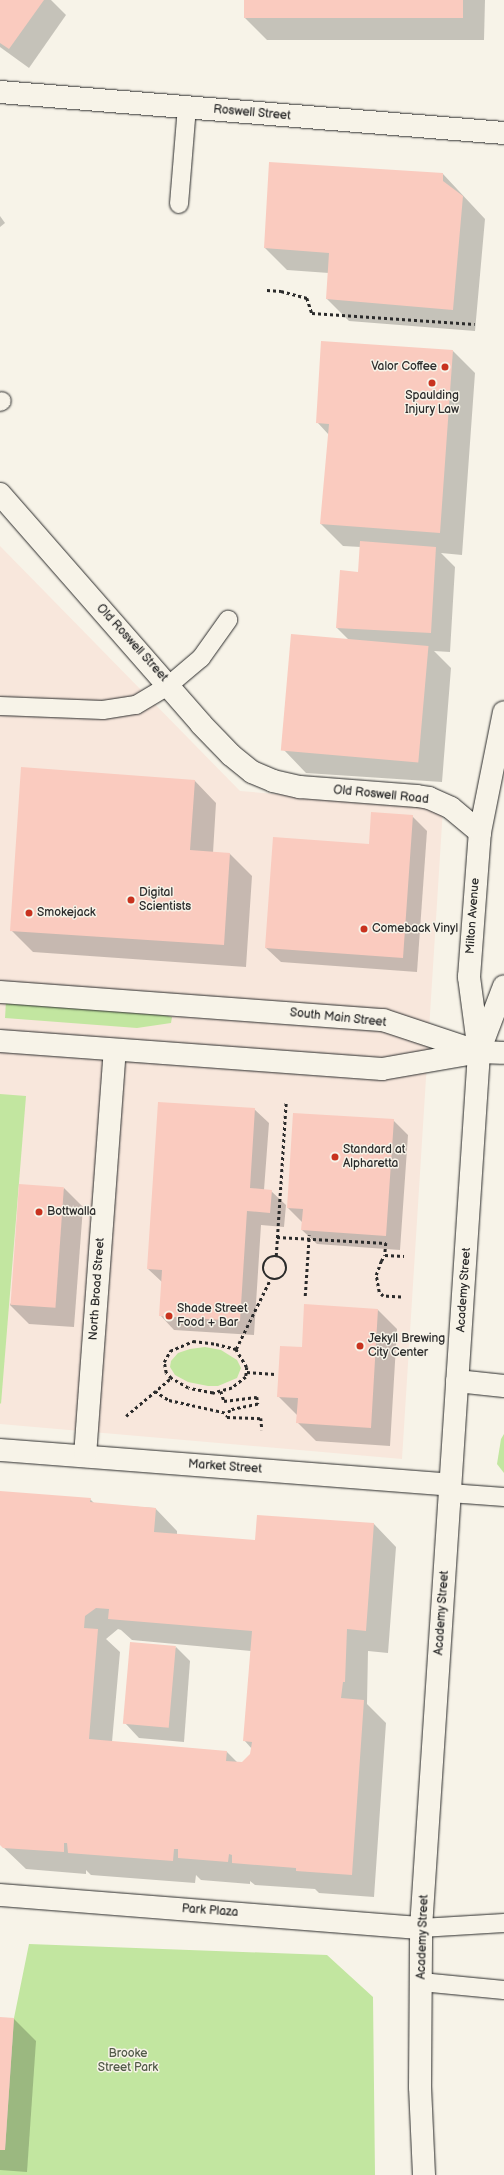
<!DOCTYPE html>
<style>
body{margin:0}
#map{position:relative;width:504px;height:2175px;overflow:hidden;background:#f7f3e8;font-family:"Balsamiq Sans",sans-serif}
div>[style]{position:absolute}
.built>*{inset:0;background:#f8e7dc}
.green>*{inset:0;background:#c2e6a0}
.shadow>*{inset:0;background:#0003}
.building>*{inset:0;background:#facbbf;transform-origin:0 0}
.path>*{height:2.5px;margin-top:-1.25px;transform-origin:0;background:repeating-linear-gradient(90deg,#2b2b2b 0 3px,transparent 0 6px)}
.path>.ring{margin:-1.25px;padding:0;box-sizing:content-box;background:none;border:2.5px solid #2b2b2b;border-radius:50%}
.roads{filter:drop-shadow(0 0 1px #2b2b2b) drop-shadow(0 0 1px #2b2b2b)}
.lane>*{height:18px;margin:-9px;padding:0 9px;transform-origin:9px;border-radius:9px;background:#f7f3e8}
.street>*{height:22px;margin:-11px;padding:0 11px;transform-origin:11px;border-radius:11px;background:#f7f3e8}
.secondary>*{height:22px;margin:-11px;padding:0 11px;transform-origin:11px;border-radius:11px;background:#f7f3e8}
.primary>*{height:22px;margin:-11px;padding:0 11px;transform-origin:11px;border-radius:11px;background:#f7f3e8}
.dots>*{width:11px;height:11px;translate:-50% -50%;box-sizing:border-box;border:2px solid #f7f3e8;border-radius:50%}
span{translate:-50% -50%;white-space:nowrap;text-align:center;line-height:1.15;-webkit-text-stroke:3px #f7f3e8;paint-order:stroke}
.street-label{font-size:12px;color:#2b2b2b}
.poi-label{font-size:12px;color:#2b2b2b}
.right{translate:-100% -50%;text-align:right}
.left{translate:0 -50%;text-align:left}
.park-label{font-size:12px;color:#515a48}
</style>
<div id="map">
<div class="built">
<div style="clip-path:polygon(0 546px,240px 791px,443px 808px,402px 1459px,0 1424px)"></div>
</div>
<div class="green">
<div style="clip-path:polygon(6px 1001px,152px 1012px,172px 1017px,171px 1023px,137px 1028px,5px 1018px)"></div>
<div style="clip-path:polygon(0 1094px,26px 1096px,1px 1404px,0 1403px)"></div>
<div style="clip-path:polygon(205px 1347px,221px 1350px,237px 1360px,241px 1368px,237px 1378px,218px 1386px,208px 1386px,188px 1382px,175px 1375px,170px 1367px,171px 1361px,178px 1353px,190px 1349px)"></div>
<div style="clip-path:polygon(504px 1434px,504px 1473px,497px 1464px,501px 1439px)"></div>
<div style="clip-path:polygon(29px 1944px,327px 1955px,373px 1997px,375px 2175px,0 2175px,0 2150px,5px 2150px,14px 2018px)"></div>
</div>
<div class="shadow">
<div style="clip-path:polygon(0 0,51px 0,66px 15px,29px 68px,0 47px)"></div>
<div style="clip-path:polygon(245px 0,485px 0,484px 40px,267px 40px,245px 18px)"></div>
<div style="clip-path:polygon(443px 174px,485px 219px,475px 331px,349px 321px,327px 299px,329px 273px,287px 270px,265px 248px)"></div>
<div style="clip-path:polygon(0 216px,5px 223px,0 227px)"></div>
<div style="clip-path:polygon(453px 351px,475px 373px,462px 555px,441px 553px,455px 567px,450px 652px,434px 651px,451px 668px,442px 782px,306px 773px,284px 750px,349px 640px,337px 628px,359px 573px,361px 547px,343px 546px,321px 524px,329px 435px,317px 422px)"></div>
<div style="clip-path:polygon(194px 780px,216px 803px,213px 853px,230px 854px,252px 876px,246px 967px,33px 952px,11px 930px)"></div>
<div style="clip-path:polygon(412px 816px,427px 831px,417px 972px,281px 962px,266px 948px,370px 845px)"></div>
<div style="clip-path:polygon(254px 1109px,269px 1123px,264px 1190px,271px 1191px,286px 1205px,284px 1227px,261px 1225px,254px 1335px,174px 1330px,160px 1315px,162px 1282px,148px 1269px)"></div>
<div style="clip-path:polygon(393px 1120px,408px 1135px,400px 1250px,317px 1244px,302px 1230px,302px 1222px,288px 1208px)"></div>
<div style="clip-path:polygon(64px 1188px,83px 1207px,74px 1327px,29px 1324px,10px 1305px)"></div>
<div style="clip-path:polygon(378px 1310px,397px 1329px,390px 1446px,316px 1441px,297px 1422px,298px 1416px,278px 1396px,303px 1348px)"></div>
<div style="clip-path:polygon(evenodd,0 1492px,90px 1499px,95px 1504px,155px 1508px,177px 1531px,177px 1535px,255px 1541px,374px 1524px,396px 1547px,388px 1653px,368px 1651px,367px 1704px,386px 1723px,374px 1897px,319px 1893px,315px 1889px,255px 1885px,250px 1881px,250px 1884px,201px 1880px,196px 1875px,195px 1883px,91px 1875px,86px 1870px,86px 1874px,26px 1869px,3px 1847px,0 1843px,0 1492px,118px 1629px,121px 1630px,132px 1640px,251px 1651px,244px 1740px,252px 1749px,251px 1754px,243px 1763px,238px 1763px,227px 1752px,112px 1742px,120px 1652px,106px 1639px,118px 1629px)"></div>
<div style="clip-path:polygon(176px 1647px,190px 1661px,184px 1742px,139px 1738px,125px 1723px)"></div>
<div style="clip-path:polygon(0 2018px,14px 2019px,36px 2041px,27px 2172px,0 2170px)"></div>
</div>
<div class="building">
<div style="clip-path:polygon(0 0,44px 0,9px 49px,0 43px)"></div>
<div style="left:244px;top:0;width:219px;height:18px"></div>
<div style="clip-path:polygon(269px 162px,443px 173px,443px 181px,463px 196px,453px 310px,326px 299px,329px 253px,264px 248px)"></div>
<div style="clip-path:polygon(321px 341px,453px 350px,440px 533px,320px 524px,329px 424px,316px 423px)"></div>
<div style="clip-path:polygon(360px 541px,436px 547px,431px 633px,336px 628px,340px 570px,358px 572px)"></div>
<div style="left:291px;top:634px;width:138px;height:117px;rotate:5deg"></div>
<div style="clip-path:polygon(21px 767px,195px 780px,190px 850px,230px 853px,224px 945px,10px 931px)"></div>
<div style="clip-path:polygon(371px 812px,413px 815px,403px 958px,265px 948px,273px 837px,369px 844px)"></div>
<div style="clip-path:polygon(158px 1102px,255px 1108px,250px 1188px,272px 1190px,270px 1213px,247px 1211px,240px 1321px,159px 1316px,162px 1270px,147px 1269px)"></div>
<div style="clip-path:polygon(293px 1113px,394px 1119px,386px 1236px,301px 1230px,303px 1209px,287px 1208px)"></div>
<div style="left:19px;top:1184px;width:45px;height:121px;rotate:4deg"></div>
<div style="clip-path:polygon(304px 1304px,378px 1309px,371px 1428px,296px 1423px,298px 1398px,277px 1397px,280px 1346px,302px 1347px)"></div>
<div style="clip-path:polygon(evenodd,0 1491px,91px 1498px,90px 1502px,156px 1508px,154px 1532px,255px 1540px,257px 1515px,374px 1523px,366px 1631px,347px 1629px,345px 1682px,343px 1682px,341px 1698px,364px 1700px,352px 1875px,296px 1871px,296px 1868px,232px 1863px,232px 1855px,229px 1854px,228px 1862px,178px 1858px,178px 1849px,174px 1849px,173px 1861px,68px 1853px,67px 1843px,64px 1843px,64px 1852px,3px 1848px,0 1845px,0 1491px,96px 1608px,109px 1609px,108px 1619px,252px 1631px,243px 1741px,252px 1742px,250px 1754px,242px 1762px,226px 1761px,227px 1751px,89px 1739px,98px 1629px,84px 1628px,85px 1616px,96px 1608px)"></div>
<div style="left:130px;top:1642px;width:46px;height:82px;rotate:5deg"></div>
<div style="clip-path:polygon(0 2017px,14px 2018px,5px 2150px,0 2150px)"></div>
</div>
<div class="path">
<div style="left:267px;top:290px;width:14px;rotate:4deg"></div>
<div style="left:281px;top:291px;width:27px;rotate:15deg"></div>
<div style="left:307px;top:298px;width:16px;rotate:72deg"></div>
<div style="left:312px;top:313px;width:163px;rotate:3.9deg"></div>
<div style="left:277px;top:1237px;width:109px;rotate:3.2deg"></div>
<div style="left:386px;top:1243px;width:12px;rotate:95deg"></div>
<div class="ring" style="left:263px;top:1256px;width:21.5px;height:21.5px"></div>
<div style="left:276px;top:1256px;width:155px;rotate:-86.3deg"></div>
<div style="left:305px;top:1296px;width:61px;rotate:-86.2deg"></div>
<div style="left:401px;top:1297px;width:18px;rotate:-177deg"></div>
<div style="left:383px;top:1296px;width:6px;rotate:-135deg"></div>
<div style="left:379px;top:1292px;width:17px;rotate:-100deg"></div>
<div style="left:376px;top:1275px;width:15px;rotate:-70deg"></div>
<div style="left:381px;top:1261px;width:7px;rotate:-56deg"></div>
<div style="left:385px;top:1255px;width:19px;rotate:3deg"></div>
<div style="left:193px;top:1341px;width:23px;rotate:7deg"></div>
<div style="left:216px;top:1344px;width:21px;rotate:14deg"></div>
<div style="left:236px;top:1349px;width:21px;rotate:59deg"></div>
<div style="left:247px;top:1367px;width:10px;rotate:96deg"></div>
<div style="left:246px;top:1377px;width:18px;rotate:142deg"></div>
<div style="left:232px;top:1388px;width:20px;rotate:165deg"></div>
<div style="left:213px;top:1393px;width:25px;rotate:-169deg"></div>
<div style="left:188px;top:1388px;width:20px;rotate:-150deg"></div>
<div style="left:171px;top:1378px;width:7px;rotate:-135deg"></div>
<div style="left:166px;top:1373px;width:11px;rotate:-100deg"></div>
<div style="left:164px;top:1362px;width:13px;rotate:-61deg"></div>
<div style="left:170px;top:1351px;width:25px;rotate:-23deg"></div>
<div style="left:236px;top:1349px;width:77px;rotate:-63.8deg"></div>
<div style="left:247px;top:1372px;width:28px;rotate:4deg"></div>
<div style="left:155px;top:1391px;width:17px;rotate:33deg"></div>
<div style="left:169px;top:1400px;width:59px;rotate:12.6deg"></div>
<div style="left:221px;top:1391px;width:10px;rotate:73deg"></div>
<div style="left:224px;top:1401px;width:33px;rotate:-7deg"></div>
<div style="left:257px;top:1397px;width:7px;rotate:82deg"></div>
<div style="left:258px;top:1404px;width:29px;rotate:168deg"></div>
<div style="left:230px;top:1410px;width:8px;rotate:113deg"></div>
<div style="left:227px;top:1417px;width:34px;rotate:2deg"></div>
<div style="left:261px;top:1418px;width:12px;rotate:85deg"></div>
<div style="left:126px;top:1416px;width:59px;rotate:-40.2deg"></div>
</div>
<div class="roads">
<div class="lane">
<div style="left:179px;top:204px;width:97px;rotate:-85.3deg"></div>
<div style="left:0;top:402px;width:2px;rotate:-27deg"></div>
<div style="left:0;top:706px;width:103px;rotate:2.2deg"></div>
<div style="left:103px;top:710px;width:33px;rotate:-9deg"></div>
<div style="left:136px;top:705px;width:39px;rotate:-31deg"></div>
<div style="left:169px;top:685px;width:42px;rotate:-40.2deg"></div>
<div style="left:201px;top:658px;width:47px;rotate:-54.6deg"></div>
<div style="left:450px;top:1493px;width:54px;rotate:4.2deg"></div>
<div style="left:421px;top:1928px;width:83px;rotate:-3.4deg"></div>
<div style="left:421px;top:1982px;width:83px;rotate:5.5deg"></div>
</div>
<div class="street">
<div style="left:0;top:494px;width:305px;rotate:48.8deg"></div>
<div style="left:201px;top:724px;width:43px;rotate:45.9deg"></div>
<div style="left:231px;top:755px;width:27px;rotate:39deg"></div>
<div style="left:252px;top:772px;width:23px;rotate:23deg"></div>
<div style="left:273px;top:781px;width:28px;rotate:13deg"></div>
<div style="left:300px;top:787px;width:117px;rotate:4.4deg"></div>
<div style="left:417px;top:796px;width:12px;rotate:9deg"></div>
<div style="left:429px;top:798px;width:24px;rotate:24deg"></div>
<div style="left:451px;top:808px;width:38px;rotate:40deg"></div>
<div style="left:457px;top:1381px;width:47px;rotate:6.1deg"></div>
<div style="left:0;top:1450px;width:451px;rotate:4.4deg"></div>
<div style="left:85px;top:1456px;width:407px;rotate:-85.8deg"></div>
<div style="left:0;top:1895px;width:422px;rotate:4.5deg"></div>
</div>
<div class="secondary">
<div style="left:0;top:92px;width:506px;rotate:4.65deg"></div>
<div style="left:480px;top:1049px;width:67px;rotate:-69.1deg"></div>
<div style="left:424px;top:2175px;width:88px;rotate:-92.6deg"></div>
<div style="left:420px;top:2087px;width:159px;rotate:-89.6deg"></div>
<div style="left:421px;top:1928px;width:878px;rotate:-86.21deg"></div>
<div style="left:479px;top:1052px;width:76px;rotate:-97.6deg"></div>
<div style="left:469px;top:977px;width:145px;rotate:-85.7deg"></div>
<div style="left:480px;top:832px;width:122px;rotate:-78.7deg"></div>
</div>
<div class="primary">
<div style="left:0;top:992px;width:384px;rotate:4.2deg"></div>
<div style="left:383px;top:1020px;width:98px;rotate:18.4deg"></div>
<div style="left:0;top:1041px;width:383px;rotate:4.2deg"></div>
<div style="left:382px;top:1069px;width:98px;rotate:-9.9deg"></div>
<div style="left:479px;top:1052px;width:25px;rotate:2deg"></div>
</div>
</div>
<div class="dots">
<div style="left:445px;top:367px;background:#c8321e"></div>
<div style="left:432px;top:383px;background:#c8321e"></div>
<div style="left:131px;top:900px;background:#c8321e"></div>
<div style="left:29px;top:913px;background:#c8321e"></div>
<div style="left:364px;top:929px;background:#c8321e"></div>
<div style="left:335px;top:1157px;background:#c8321e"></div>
<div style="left:39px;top:1212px;background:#c8321e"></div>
<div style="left:169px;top:1316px;background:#c8321e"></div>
<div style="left:360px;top:1346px;background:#c8321e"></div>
</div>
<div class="street-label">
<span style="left:252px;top:113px;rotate:5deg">Roswell Street</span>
<span style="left:132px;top:643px;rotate:48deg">Old Roswell Street</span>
<span style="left:381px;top:795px;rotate:6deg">Old Roswell Road</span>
<span style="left:473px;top:916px;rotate:-86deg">Milton Avenue</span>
<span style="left:338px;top:1018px;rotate:6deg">South Main Street</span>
<span style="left:97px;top:1289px;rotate:-86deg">North Broad Street</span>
<span style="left:464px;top:1290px;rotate:-86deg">Academy Street</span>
<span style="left:225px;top:1467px;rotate:4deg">Market Street</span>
<span style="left:442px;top:1613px;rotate:-86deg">Academy Street</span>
<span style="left:210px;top:1911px;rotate:4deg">Park Plaza</span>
<span style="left:423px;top:1937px;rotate:-88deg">Academy Street</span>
</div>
<div class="poi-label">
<span class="right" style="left:437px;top:367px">Valor Coffee</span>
<span style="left:432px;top:403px">Spaulding<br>Injury Law</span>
<span class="left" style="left:139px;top:900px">Digital<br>Scientists</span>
<span class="left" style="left:37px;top:913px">Smokejack</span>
<span class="left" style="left:372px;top:929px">Comeback Vinyl</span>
<span class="left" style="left:343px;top:1157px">Standard at<br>Alpharetta</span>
<span class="left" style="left:47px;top:1212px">Bottwalla</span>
<span class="left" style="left:177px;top:1316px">Shade Street<br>Food + Bar</span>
<span class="left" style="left:368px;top:1346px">Jekyll Brewing<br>City Center</span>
</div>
<div class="park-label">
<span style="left:128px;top:2061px">Brooke<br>Street Park</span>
</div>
</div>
